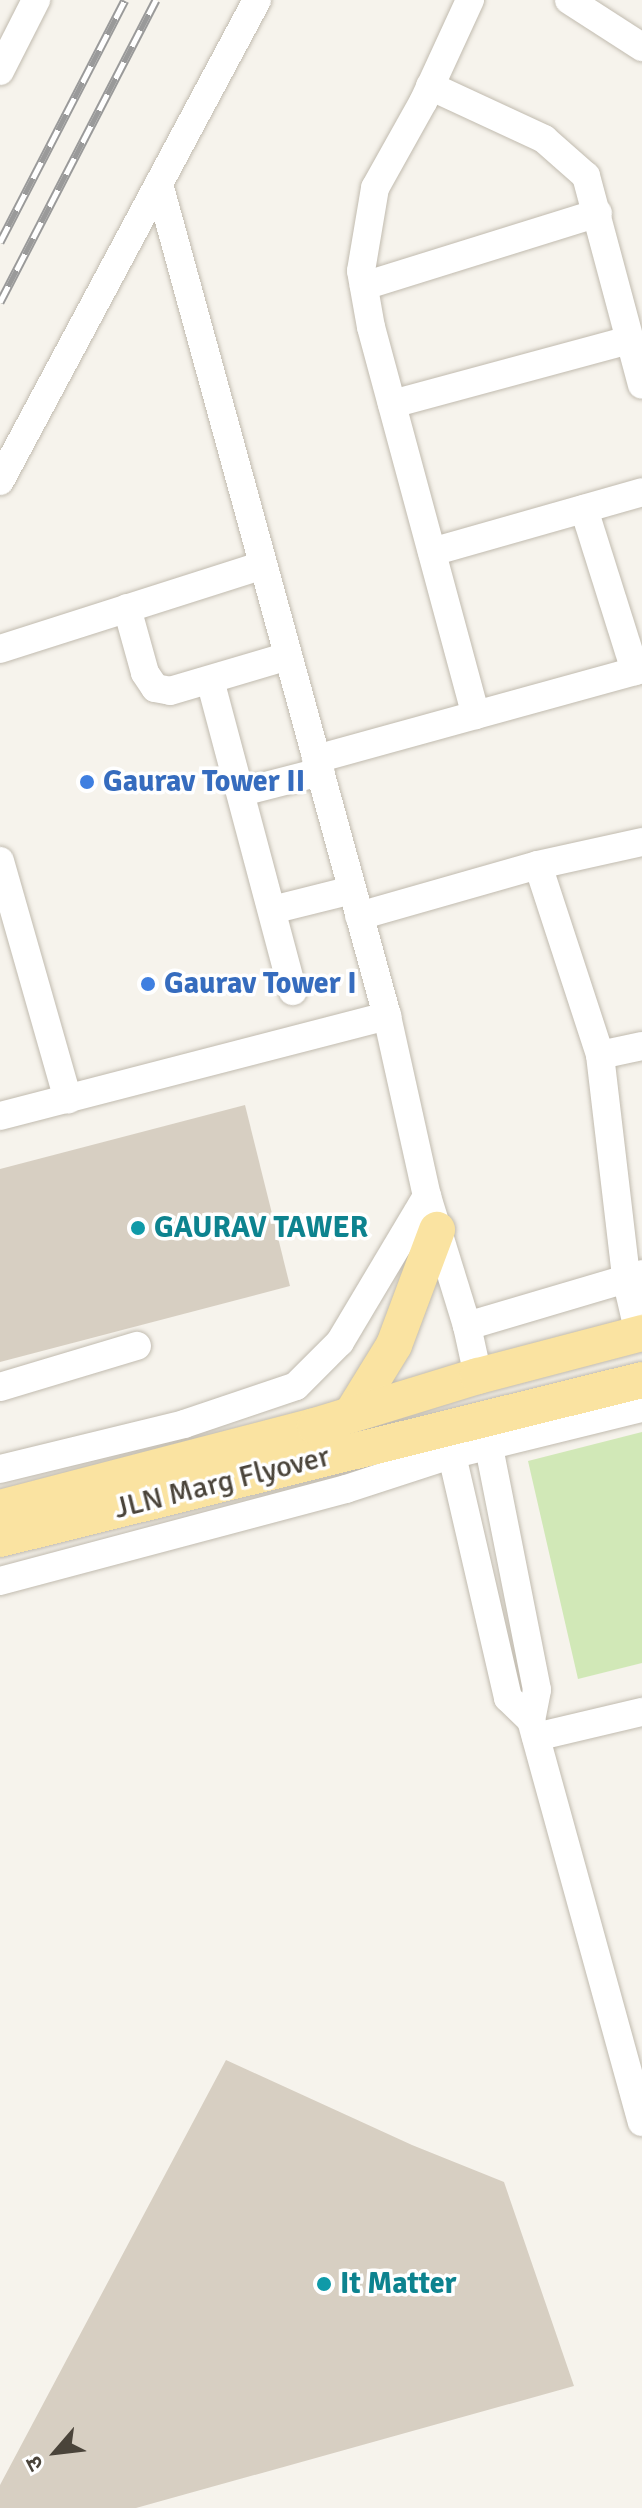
<!DOCTYPE html>
<meta charset="utf-8">
<style>
body{margin:0}
#map{position:relative;width:642px;height:2508px;overflow:hidden;background:#f6f3ec;font-family:Signika,"Noto Sans Devanagari",sans-serif}
div>[style]{position:absolute}
.green>*{inset:0;background:#d1e8b7}
.building>*{inset:0;background:#d7cfc2}
.roads{filter:drop-shadow(0 0 2px #c1bbaf) drop-shadow(0 0 2px #c1bbaf)}
.minor>*{height:28px;margin:-14px;padding:0 14px;transform-origin:14px;border-radius:14px;background:#fff}
.major>*{height:36px;margin:-18px;padding:0 18px;transform-origin:18px;border-radius:18px;background:#fae3a1}
.rail>*{height:9px;margin-top:-4.5px;transform-origin:0;background:repeating-linear-gradient(90deg,#fff 0 18px,#9a9a9a 0 36px);box-sizing:border-box;border-block:2px solid #9a9a9a}
.dots>*{width:22px;height:22px;translate:-50% -50%;box-sizing:border-box;border:4px solid #fff;border-radius:50%}
span{translate:-50% -50%;white-space:nowrap;text-align:center;line-height:1.15;-webkit-text-stroke:7px #fff;paint-order:stroke}
.shop-label{font-size:30px;color:#366cbe;font-weight:700}
.left{translate:0 -50%;text-align:left}
.culture-label{font-size:30px;color:#0d838f;font-weight:700}
.street-label{font-size:30px;color:#4a443a}
.north{position:absolute;left:16px;top:2412px;width:80px;height:80px;-webkit-text-stroke:6px #fff;paint-order:stroke;rotate:242deg;font-size:22px;font-weight:700;line-height:32px;text-align:center;color:#4a443a}
.north::after{content:'';display:block;margin:auto;width:28px;height:36px;background:#4a443a;clip-path:polygon(50% 0,100% 100%,50% 72%,0 100%)}
</style>
<div id="map">
<div class="green">
<div style="clip-path:polygon(642px 1432px,642px 1663px,578px 1679px,528px 1461px)"></div>
</div>
<div class="building">
<div style="clip-path:polygon(245px 1105px,290px 1286px,0 1362px,0 1169px)"></div>
<div style="clip-path:polygon(226px 2060px,412px 2145px,504px 2182px,574px 2386px,136px 2508px,0 2508px,0 2485px)"></div>
</div>
<div class="roads">
<div class="minor">
<div style="left:470px;top:0;width:112px;rotate:114.7deg"></div>
<div style="left:423px;top:102px;width:98px;rotate:119.2deg"></div>
<div style="left:375px;top:188px;width:84px;rotate:99.6deg"></div>
<div style="left:361px;top:271px;width:57px;rotate:79.9deg"></div>
<div style="left:371px;top:327px;width:402px;rotate:74.9deg"></div>
<div style="left:569px;top:0;width:87px;rotate:32.8deg"></div>
<div style="left:0;top:71px;width:80px;rotate:-63.1deg"></div>
<div style="left:430px;top:86px;width:126px;rotate:24.9deg"></div>
<div style="left:544px;top:139px;width:56px;rotate:41.4deg"></div>
<div style="left:586px;top:176px;width:216px;rotate:75deg"></div>
<div style="left:159px;top:184px;width:863px;rotate:74.67deg"></div>
<div style="left:387px;top:1016px;width:184px;rotate:77.5deg"></div>
<div style="left:427px;top:1196px;width:136px;rotate:72.9deg"></div>
<div style="left:467px;top:1326px;width:51px;rotate:77.6deg"></div>
<div style="left:364px;top:286px;width:245px;rotate:-17.3deg"></div>
<div style="left:392px;top:404px;width:246px;rotate:-15.1deg"></div>
<div style="left:0;top:481px;width:545px;rotate:-61.88deg"></div>
<div style="left:584px;top:509px;width:170px;rotate:72.5deg"></div>
<div style="left:432px;top:552px;width:218px;rotate:-15.9deg"></div>
<div style="left:127px;top:608px;width:67px;rotate:74.5deg"></div>
<div style="left:145px;top:673px;width:18px;rotate:56deg"></div>
<div style="left:155px;top:688px;width:15px;rotate:11deg"></div>
<div style="left:170px;top:691px;width:123px;rotate:-16.5deg"></div>
<div style="left:0;top:649px;width:276px;rotate:-17.7deg"></div>
<div style="left:210px;top:680px;width:322px;rotate:75.1deg"></div>
<div style="left:316px;top:759px;width:338px;rotate:-15.4deg"></div>
<div style="left:242px;top:792px;width:81px;rotate:-14.4deg"></div>
<div style="left:0;top:861px;width:248px;rotate:74.1deg"></div>
<div style="left:538px;top:865px;width:200px;rotate:71.9deg"></div>
<div style="left:600px;top:1055px;width:43px;rotate:-12.1deg"></div>
<div style="left:272px;top:910px;width:82px;rotate:-14deg"></div>
<div style="left:359px;top:916px;width:186px;rotate:-15.9deg"></div>
<div style="left:538px;top:865px;width:107px;rotate:-12.5deg"></div>
<div style="left:600px;top:1055px;width:225px;rotate:83.3deg"></div>
<div style="left:626px;top:1278px;width:57px;rotate:76.9deg"></div>
<div style="left:0;top:1116px;width:400px;rotate:-14.5deg"></div>
<div style="left:467px;top:1326px;width:183px;rotate:-16.5deg"></div>
<div style="left:0;top:1387px;width:143px;rotate:-16.7deg"></div>
<div style="left:483px;top:1417px;width:278px;rotate:78.8deg"></div>
<div style="left:537px;top:1690px;width:31px;rotate:101deg"></div>
<div style="left:531px;top:1720px;width:417px;rotate:74.6deg"></div>
<div style="left:448px;top:1438px;width:267px;rotate:77deg"></div>
<div style="left:508px;top:1698px;width:32px;rotate:44deg"></div>
<div style="left:0;top:1469px;width:189px;rotate:-13.7deg"></div>
<div style="left:184px;top:1424px;width:118px;rotate:-18.7deg"></div>
<div style="left:296px;top:1386px;width:62px;rotate:-45deg"></div>
<div style="left:340px;top:1342px;width:170px;rotate:-59.2deg"></div>
<div style="left:0;top:1581px;width:358px;rotate:-14.9deg"></div>
<div style="left:346px;top:1489px;width:109px;rotate:-18.1deg"></div>
<div style="left:450px;top:1455px;width:198px;rotate:-13.8deg"></div>
<div style="left:536px;top:1737px;width:109px;rotate:-13.3deg"></div>
</div>
<div class="major">
<div style="left:351px;top:1415px;width:82px;rotate:-58.4deg"></div>
<div style="left:394px;top:1345px;width:123px;rotate:-69.5deg"></div>
<div style="left:0;top:1508px;width:325px;rotate:-14.6deg"></div>
<div style="left:315px;top:1426px;width:170px;rotate:-17.1deg"></div>
<div style="left:478px;top:1376px;width:170px;rotate:-14.7deg"></div>
<div style="left:0;top:1539px;width:661px;rotate:-13.91deg"></div>
</div>
</div>
<div class="rail">
<div style="left:0;top:242px;width:272px;rotate:-62.7deg"></div>
<div style="left:0;top:302px;width:340px;rotate:-62.7deg"></div>
</div>
<div class="dots">
<div style="left:87px;top:782px;background:#3f7fe0"></div>
<div style="left:148px;top:984px;background:#3f7fe0"></div>
<div style="left:138px;top:1228px;background:#0f9aa8"></div>
<div style="left:324px;top:2284px;background:#0f9aa8"></div>
</div>
<div class="shop-label">
<span class="left" style="left:103px;top:782px">Gaurav Tower II</span>
<span class="left" style="left:164px;top:984px">Gaurav Tower I</span>
</div>
<div class="culture-label">
<span class="left" style="left:154px;top:1228px">GAURAV TAWER</span>
<span class="left" style="left:340px;top:2284px">It Matter</span>
</div>
<div class="street-label">
<span style="left:222px;top:1483px;rotate:-14deg">JLN Marg Flyover</span>
</div>
<div class="north">उ</div>
</div>
